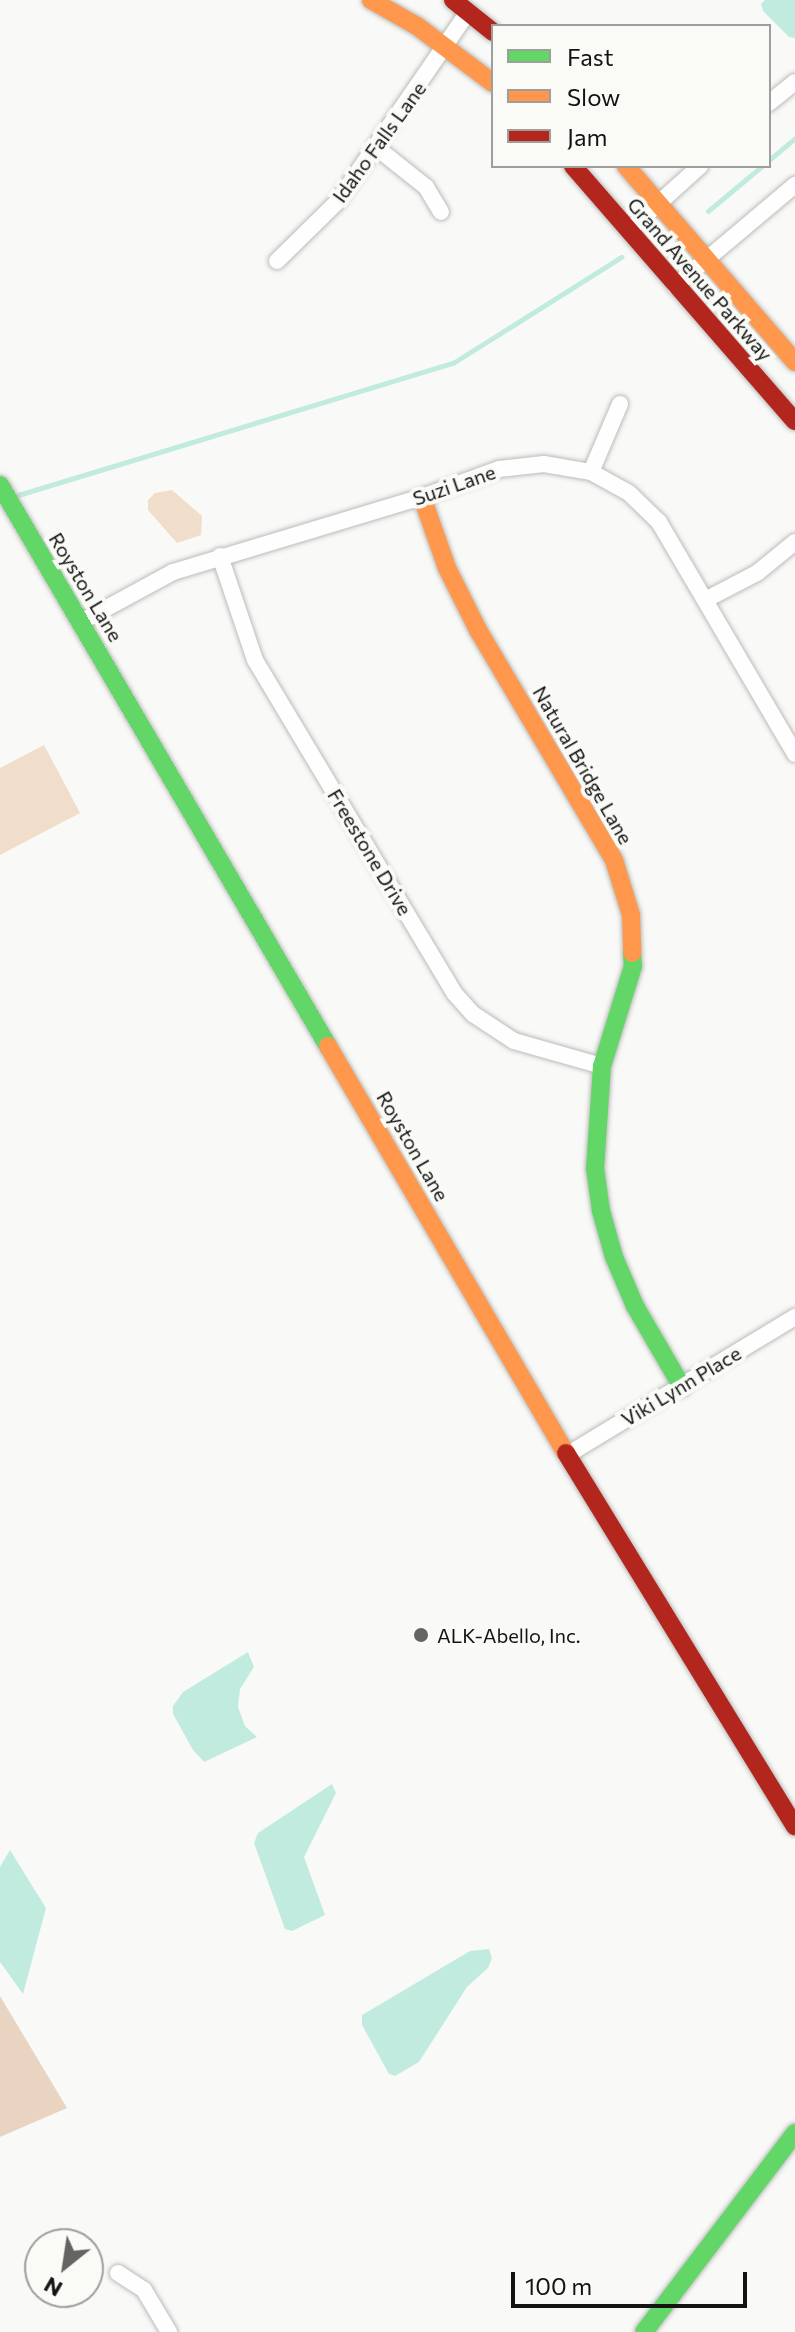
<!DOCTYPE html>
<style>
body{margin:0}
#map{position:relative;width:795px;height:2332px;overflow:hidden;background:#f9faf8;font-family:Commissioner,sans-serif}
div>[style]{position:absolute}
.green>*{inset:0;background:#f0ddca}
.forest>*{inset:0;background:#e9d4c1}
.water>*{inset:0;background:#c2ebdf}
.stream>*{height:5px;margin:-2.5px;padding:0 2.5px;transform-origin:2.5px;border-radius:2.5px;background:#c2ebdf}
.roads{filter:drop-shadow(0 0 2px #bbbcba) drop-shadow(0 0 2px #bbbcba)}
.street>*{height:16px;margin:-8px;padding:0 8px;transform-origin:8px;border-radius:8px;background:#fefefe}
.fast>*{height:18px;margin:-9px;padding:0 9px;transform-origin:9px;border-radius:9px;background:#63d668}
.slow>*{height:18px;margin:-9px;padding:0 9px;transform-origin:9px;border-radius:9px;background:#ff974d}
.jam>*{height:18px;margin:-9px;padding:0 9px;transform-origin:9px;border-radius:9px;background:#b3261e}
.dots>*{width:22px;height:22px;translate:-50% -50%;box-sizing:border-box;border:4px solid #fafbf7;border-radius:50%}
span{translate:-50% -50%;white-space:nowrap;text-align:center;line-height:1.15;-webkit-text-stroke:8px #fafbf7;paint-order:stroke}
.street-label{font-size:20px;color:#131312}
.poi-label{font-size:20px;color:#131312}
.left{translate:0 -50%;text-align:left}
.legend{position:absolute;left:491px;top:24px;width:280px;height:144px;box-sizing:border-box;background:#fafbf7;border:2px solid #9e9e9b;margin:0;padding:10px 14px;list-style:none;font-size:24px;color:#131312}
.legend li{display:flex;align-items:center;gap:16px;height:40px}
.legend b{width:40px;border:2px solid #9e9e9b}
.north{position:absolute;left:24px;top:2228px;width:80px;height:80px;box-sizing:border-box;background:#fafbf7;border:2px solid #9e9e9b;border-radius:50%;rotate:210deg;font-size:22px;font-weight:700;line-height:32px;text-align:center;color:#131312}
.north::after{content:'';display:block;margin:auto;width:28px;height:36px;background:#646462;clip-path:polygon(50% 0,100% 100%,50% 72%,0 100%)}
.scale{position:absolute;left:511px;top:2272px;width:236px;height:36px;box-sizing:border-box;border:4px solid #131312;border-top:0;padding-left:10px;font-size:24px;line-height:28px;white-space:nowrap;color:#131312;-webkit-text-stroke:6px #fafbf7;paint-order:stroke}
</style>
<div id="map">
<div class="green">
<div style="clip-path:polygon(172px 490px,202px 516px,201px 535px,177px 543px,148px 510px,148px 500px,155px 493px)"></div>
<div style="clip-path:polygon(44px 745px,80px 813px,0 855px,0 768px)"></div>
</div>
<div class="forest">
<div style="clip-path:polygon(0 1996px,67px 2108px,0 2137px)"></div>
</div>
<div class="water">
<div style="clip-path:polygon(765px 0,795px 0,795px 38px,789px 37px,763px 11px,761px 4px)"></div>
<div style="clip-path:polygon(248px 1652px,254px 1667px,240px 1689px,238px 1707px,245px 1726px,257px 1737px,204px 1762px,193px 1750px,173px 1714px,173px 1706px,183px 1692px)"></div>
<div style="clip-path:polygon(332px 1784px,336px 1793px,304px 1857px,325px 1915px,292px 1931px,285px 1929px,254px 1843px,258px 1833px)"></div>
<div style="clip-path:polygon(10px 1850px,46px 1908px,23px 1994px,0 1962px,0 1867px)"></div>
<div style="clip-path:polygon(489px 1949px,492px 1958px,488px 1968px,467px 1987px,419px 2062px,395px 2076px,389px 2074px,362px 2025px,362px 2015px,470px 1951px)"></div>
</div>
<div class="stream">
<div style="left:769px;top:160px;width:34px;rotate:-40deg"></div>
<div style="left:708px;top:211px;width:70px;rotate:-39.8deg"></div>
<div style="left:18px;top:495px;width:455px;rotate:-16.9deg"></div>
<div style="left:453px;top:363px;width:199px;rotate:-32.2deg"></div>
</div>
<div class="roads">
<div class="street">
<div style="left:769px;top:103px;width:33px;rotate:-39deg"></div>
<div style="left:377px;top:148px;width:63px;rotate:38.5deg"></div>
<div style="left:426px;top:187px;width:29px;rotate:59deg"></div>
<div style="left:629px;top:230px;width:96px;rotate:-42deg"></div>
<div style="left:277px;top:261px;width:84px;rotate:-44.5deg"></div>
<div style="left:337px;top:202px;width:231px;rotate:-55.4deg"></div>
<div style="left:675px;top:286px;width:157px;rotate:-40.1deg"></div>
<div style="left:591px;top:472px;width:74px;rotate:-66.9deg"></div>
<div style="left:220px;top:556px;width:110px;rotate:71.4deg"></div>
<div style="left:255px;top:660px;width:389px;rotate:59.1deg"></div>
<div style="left:455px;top:994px;width:27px;rotate:48deg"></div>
<div style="left:473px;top:1014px;width:49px;rotate:33.4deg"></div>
<div style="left:514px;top:1041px;width:91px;rotate:15.9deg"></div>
<div style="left:707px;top:599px;width:56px;rotate:-27.5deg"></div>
<div style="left:757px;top:573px;width:49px;rotate:-39.2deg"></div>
<div style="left:81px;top:622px;width:105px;rotate:-28.5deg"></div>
<div style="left:173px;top:572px;width:260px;rotate:-16.8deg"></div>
<div style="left:422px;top:497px;width:82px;rotate:-20deg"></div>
<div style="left:499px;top:469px;width:45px;rotate:-6.3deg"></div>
<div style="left:544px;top:464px;width:48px;rotate:9.7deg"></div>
<div style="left:591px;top:472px;width:43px;rotate:28.9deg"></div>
<div style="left:629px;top:493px;width:42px;rotate:44deg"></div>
<div style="left:659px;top:522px;width:269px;rotate:59.6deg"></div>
<div style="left:567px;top:1455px;width:267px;rotate:-31.2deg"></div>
<div style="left:118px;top:2273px;width:31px;rotate:33deg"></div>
<div style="left:144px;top:2290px;width:49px;rotate:59.2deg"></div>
</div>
<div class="fast">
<div style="left:0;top:485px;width:650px;rotate:59.69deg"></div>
<div style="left:632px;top:953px;width:13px;rotate:86deg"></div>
<div style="left:633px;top:966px;width:105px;rotate:107.2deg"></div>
<div style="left:602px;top:1066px;width:102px;rotate:93.9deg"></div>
<div style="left:595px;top:1168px;width:43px;rotate:82.1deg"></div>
<div style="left:601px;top:1211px;width:48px;rotate:74.2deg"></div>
<div style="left:614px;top:1257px;width:53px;rotate:66.8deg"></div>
<div style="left:635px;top:1306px;width:94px;rotate:59.9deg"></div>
<div style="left:644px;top:2332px;width:250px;rotate:-52.8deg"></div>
</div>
<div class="slow">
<div style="left:371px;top:0;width:53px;rotate:29.5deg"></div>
<div style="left:417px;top:26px;width:95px;rotate:36.9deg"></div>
<div style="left:626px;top:166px;width:259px;rotate:49.2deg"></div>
<div style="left:422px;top:497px;width:75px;rotate:70.6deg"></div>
<div style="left:447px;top:568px;width:69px;rotate:63.4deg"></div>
<div style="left:478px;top:630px;width:267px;rotate:59.4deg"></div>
<div style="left:614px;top:860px;width:58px;rotate:72.8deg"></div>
<div style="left:631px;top:915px;width:38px;rotate:88deg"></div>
<div style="left:328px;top:1046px;width:471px;rotate:59.7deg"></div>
</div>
<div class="jam">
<div style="left:453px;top:0;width:51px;rotate:38.7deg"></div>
<div style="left:573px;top:166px;width:338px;rotate:49deg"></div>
<div style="left:566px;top:1453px;width:438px;rotate:58.5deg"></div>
</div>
</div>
<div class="dots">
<div style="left:421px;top:1635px;background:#646462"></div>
</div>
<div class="street-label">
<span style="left:379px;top:142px;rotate:-54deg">Idaho Falls Lane</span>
<span style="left:700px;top:279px;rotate:49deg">Grand Avenue Parkway</span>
<span style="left:454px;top:485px;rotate:-19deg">Suzi Lane</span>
<span style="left:86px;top:587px;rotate:59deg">Royston Lane</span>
<span style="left:583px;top:765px;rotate:60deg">Natural Bridge Lane</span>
<span style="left:370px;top:852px;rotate:59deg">Freestone Drive</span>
<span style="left:413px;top:1146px;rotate:60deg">Royston Lane</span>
<span style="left:681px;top:1386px;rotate:-31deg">Viki Lynn Place</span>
</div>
<div class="poi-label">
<span class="left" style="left:437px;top:1635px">ALK-Abello, Inc.</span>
</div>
<ul class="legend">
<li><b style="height:10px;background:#63d668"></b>Fast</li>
<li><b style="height:10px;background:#ff974d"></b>Slow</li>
<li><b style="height:10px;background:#b3261e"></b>Jam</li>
</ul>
<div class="north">N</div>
<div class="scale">100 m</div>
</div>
